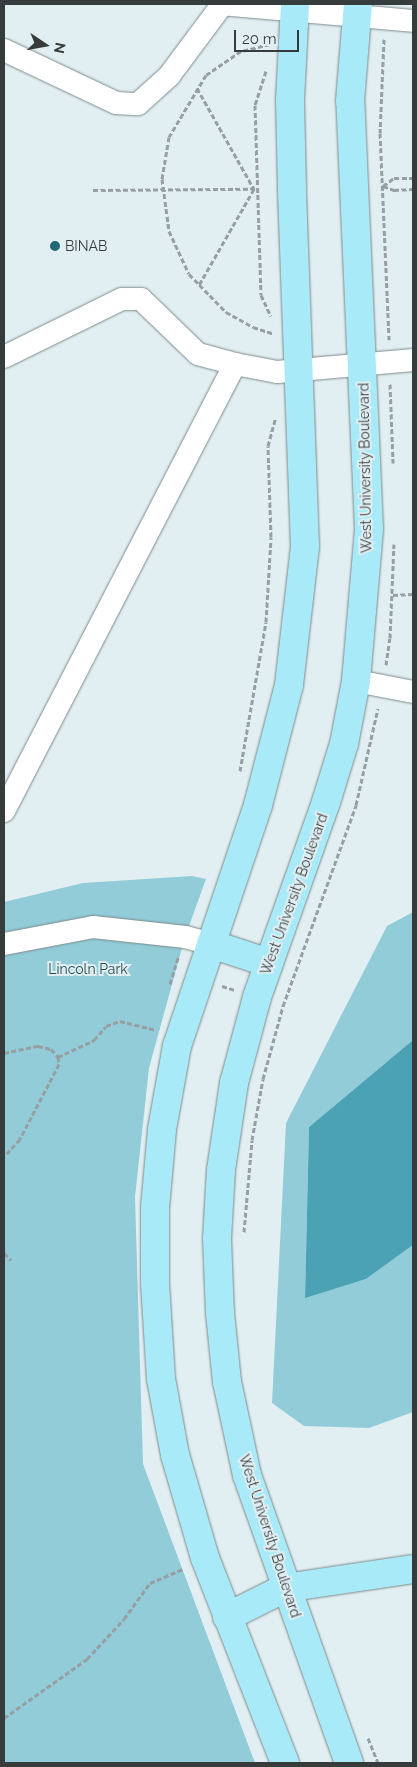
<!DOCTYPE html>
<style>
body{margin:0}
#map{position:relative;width:417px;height:1767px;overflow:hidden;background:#e2eff2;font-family:Raleway,sans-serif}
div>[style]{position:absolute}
.green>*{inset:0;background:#92ccd9}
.water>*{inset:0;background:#4aa2b4}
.path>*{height:3px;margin-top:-1.5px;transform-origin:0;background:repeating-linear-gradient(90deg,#969fa1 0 5px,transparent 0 7.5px)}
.roads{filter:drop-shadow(0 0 1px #7e8a8c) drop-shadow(0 0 1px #7e8a8c)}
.minor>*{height:22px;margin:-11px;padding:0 11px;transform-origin:11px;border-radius:11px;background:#fff}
.major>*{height:28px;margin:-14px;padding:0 14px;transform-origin:14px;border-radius:14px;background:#a8eaf8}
.dots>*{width:14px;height:14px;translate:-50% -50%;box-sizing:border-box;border:2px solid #e2eff2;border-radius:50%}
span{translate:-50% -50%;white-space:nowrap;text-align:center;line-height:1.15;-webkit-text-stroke:4px #e2eff2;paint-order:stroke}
.poi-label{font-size:14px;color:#363b3c}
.left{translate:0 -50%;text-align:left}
.street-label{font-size:14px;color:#363b3c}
.park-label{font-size:14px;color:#244c54}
.frame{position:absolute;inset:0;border:5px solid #363b3c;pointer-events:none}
.north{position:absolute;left:20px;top:20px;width:50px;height:50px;-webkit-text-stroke:4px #e2eff2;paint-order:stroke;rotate:102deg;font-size:14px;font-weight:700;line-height:20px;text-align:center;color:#363b3c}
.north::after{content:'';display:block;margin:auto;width:18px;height:22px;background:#363b3c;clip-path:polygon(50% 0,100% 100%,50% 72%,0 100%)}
.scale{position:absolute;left:234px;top:30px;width:65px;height:22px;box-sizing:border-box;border:2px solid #363b3c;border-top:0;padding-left:6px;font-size:15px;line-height:18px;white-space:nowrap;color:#363b3c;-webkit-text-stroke:4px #e2eff2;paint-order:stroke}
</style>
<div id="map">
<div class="green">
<div style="clip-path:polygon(192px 876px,206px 879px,185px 937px,149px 1068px,135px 1197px,143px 1464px,255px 1763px,4px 1763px,4px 902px,83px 883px)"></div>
<div style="clip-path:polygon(413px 912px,413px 1040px,309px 1127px,305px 1297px,366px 1279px,413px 1245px,413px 1412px,369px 1428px,304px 1426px,272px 1403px,286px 1123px,387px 926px)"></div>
</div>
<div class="water">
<div style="clip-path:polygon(413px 1040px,413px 1245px,366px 1279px,305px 1298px,309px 1127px)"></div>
</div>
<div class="path">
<div style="left:384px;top:39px;width:94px;rotate:92.4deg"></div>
<div style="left:380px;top:133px;width:207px;rotate:87.5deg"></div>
<div style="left:270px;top:44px;width:30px;rotate:166deg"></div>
<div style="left:241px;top:51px;width:42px;rotate:145.6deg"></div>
<div style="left:206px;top:75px;width:72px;rotate:120.8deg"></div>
<div style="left:169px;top:137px;width:43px;rotate:99.5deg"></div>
<div style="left:162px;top:179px;width:52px;rotate:82.3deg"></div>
<div style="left:169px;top:231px;width:47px;rotate:65.1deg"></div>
<div style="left:189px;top:274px;width:53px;rotate:45.8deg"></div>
<div style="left:226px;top:312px;width:31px;rotate:29deg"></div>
<div style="left:253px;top:327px;width:22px;rotate:18deg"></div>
<div style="left:266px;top:71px;width:36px;rotate:108deg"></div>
<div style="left:255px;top:105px;width:190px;rotate:88.2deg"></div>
<div style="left:261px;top:295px;width:23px;rotate:65deg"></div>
<div style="left:197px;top:88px;width:116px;rotate:60.6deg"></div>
<div style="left:254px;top:189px;width:111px;rotate:119.8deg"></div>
<div style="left:383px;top:186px;width:14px;rotate:-36deg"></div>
<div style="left:394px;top:178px;width:19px"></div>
<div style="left:383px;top:186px;width:12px;rotate:20deg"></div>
<div style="left:394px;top:190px;width:19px;rotate:-3deg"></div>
<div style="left:93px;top:190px;width:162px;rotate:-0.4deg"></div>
<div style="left:390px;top:384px;width:79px;rotate:87.8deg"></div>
<div style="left:393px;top:595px;width:20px;rotate:-3deg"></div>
<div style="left:386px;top:665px;width:27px;rotate:-82deg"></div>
<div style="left:390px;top:638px;width:94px;rotate:-87.6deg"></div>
<div style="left:240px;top:771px;width:151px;rotate:-80.1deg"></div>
<div style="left:266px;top:622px;width:85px;rotate:-86.6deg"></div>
<div style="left:271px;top:537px;width:91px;rotate:-91.9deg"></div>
<div style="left:268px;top:446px;width:28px;rotate:-75deg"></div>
<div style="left:170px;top:984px;width:28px;rotate:-73deg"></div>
<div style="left:222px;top:986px;width:14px;rotate:17deg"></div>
<div style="left:4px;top:1053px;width:35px;rotate:-12deg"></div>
<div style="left:38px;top:1046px;width:13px;rotate:13deg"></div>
<div style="left:51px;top:1049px;width:11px;rotate:49deg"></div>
<div style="left:58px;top:1057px;width:7px;rotate:82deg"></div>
<div style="left:59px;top:1064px;width:85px;rotate:117.5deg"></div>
<div style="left:20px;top:1139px;width:24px;rotate:132deg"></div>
<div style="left:58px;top:1057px;width:40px;rotate:-25deg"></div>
<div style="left:94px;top:1040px;width:18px;rotate:-49deg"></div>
<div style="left:106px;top:1026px;width:15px;rotate:-20deg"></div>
<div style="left:120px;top:1021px;width:36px;rotate:14deg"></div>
<div style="left:244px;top:1232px;width:92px;rotate:-85deg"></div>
<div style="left:252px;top:1140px;width:62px;rotate:-79.8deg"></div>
<div style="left:263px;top:1079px;width:76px;rotate:-74.7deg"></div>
<div style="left:283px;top:1006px;width:214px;rotate:-70deg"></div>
<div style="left:356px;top:805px;width:99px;rotate:-77.2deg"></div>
<div style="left:4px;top:1253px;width:10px;rotate:45deg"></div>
<div style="left:4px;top:1718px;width:102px;rotate:-35.4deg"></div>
<div style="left:87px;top:1659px;width:54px;rotate:-47.2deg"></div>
<div style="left:124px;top:1619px;width:44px;rotate:-54.2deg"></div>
<div style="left:150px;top:1583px;width:36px;rotate:-23deg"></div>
<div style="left:368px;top:1738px;width:27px;rotate:68deg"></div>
</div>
<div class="roads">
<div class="minor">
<div style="left:220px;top:4px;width:194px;rotate:5deg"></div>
<div style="left:4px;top:50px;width:124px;rotate:25.3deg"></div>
<div style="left:116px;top:103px;width:22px;rotate:3deg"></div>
<div style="left:138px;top:104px;width:42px;rotate:-42.1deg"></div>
<div style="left:169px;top:76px;width:89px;rotate:-53.3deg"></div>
<div style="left:4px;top:357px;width:131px;rotate:-26.2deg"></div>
<div style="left:122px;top:299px;width:19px"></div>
<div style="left:141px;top:299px;width:79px;rotate:44deg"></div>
<div style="left:198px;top:354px;width:38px;rotate:15deg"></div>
<div style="left:356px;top:681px;width:58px;rotate:10.9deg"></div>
<div style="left:4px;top:811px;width:503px;rotate:-62.67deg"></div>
<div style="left:235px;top:364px;width:43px;rotate:10.8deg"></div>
<div style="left:277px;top:372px;width:137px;rotate:-5deg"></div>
<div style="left:4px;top:944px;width:91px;rotate:-10.8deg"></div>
<div style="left:93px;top:927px;width:93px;rotate:6.2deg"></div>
<div style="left:185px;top:937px;width:27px;rotate:15deg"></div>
</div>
<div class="major">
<div style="left:211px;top:944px;width:61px;rotate:18.1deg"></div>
<div style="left:227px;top:1617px;width:65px;rotate:-26.6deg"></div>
<div style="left:285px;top:1588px;width:129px;rotate:-8.4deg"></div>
<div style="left:285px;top:1763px;width:220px;rotate:-111.3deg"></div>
<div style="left:205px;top:1558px;width:107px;rotate:-106.2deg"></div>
<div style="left:175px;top:1455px;width:77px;rotate:-100.4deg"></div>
<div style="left:161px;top:1379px;width:95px;rotate:-93.6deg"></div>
<div style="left:155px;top:1284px;width:76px;rotate:-90deg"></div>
<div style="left:155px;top:1208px;width:79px;rotate:-84.9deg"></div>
<div style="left:162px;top:1129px;width:84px;rotate:-79.8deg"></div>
<div style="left:177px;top:1046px;width:254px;rotate:-71.4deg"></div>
<div style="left:258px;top:805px;width:124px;rotate:-75.5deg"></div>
<div style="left:289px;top:685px;width:139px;rotate:-83.4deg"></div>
<div style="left:305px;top:547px;width:359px;rotate:-92.1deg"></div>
<div style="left:292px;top:188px;width:88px;rotate:-91.3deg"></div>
<div style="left:290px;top:100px;width:96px;rotate:-87deg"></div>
<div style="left:349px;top:1763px;width:306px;rotate:-109.5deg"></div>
<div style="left:247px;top:1475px;width:95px;rotate:-102.1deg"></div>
<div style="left:227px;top:1382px;width:69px;rotate:-95.8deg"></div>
<div style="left:220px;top:1313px;width:74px;rotate:-92.3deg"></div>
<div style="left:217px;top:1239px;width:69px;rotate:-86.7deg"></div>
<div style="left:221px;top:1170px;width:88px;rotate:-81.5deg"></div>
<div style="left:234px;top:1083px;width:89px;rotate:-75deg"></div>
<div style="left:257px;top:997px;width:207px;rotate:-70.5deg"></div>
<div style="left:326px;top:802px;width:61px;rotate:-72.8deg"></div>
<div style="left:344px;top:744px;width:64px;rotate:-79.2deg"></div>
<div style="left:356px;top:681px;width:153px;rotate:-85.1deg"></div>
<div style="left:369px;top:529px;width:428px;rotate:-92.5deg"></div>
<div style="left:350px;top:101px;width:97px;rotate:-85.3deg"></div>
</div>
</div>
<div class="dots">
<div style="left:55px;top:246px;background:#216876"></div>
</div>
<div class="poi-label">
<span class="left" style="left:65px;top:246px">BINAB</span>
</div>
<div class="street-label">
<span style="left:365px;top:468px;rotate:-91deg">West University Boulevard</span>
<span style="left:294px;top:894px;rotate:-70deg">West University Boulevard</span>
<span style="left:270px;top:1536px;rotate:72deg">West University Boulevard</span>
</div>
<div class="park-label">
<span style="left:88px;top:969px">Lincoln Park</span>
</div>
<div class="frame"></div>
<div class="north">N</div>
<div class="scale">20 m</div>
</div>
